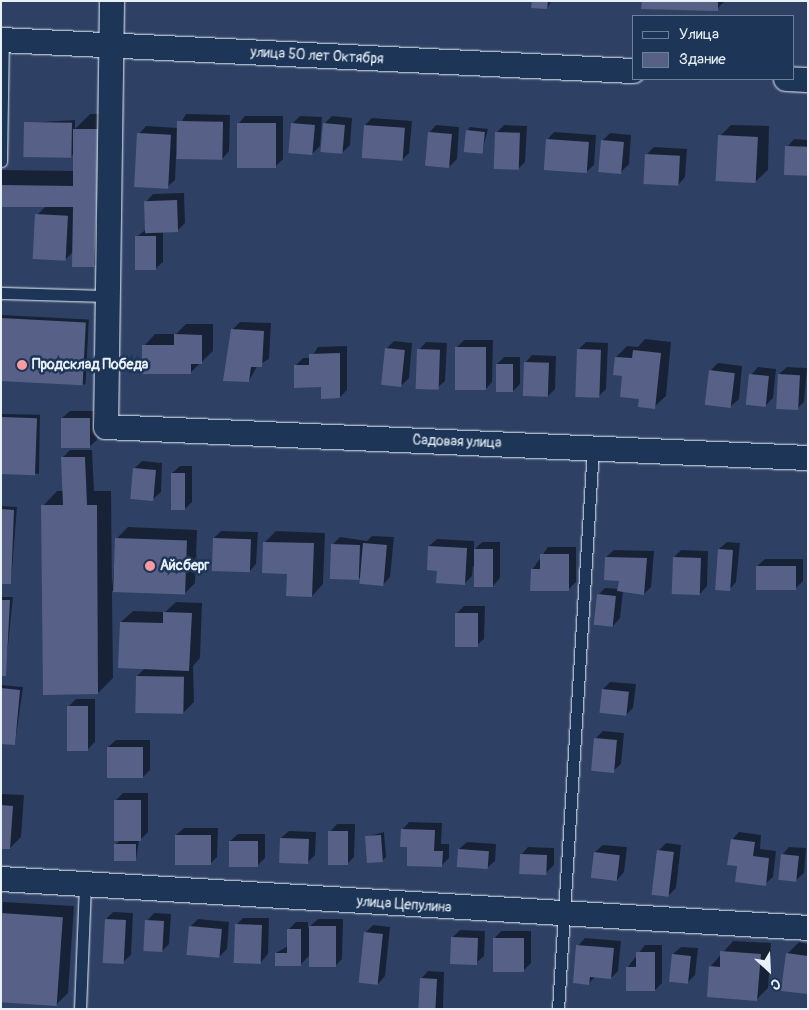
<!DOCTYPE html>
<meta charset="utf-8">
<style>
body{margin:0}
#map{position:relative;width:809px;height:1010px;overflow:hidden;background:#2e4165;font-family:Pangolin,sans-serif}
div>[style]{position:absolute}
.shadow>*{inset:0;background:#0007;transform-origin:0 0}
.building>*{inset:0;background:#576188;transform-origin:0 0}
.roads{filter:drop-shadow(0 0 1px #e8f1f8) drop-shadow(0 0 1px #e8f1f8)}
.service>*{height:11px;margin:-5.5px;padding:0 5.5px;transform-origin:5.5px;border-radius:5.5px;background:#1d3557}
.minor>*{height:24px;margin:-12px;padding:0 12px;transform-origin:12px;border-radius:12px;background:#1d3557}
.dots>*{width:14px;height:14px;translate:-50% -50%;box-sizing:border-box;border:2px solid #1d3557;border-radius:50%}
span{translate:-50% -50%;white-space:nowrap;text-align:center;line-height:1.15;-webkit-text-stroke:5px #1d3557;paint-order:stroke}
.street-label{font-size:14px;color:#e8f1f8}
.poi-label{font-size:14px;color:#e8f1f8;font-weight:700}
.left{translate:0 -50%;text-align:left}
.frame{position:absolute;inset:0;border:2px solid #e8f1f8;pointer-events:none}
.legend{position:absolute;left:632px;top:15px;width:162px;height:65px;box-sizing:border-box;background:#1d3557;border:1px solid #6e8097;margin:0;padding:6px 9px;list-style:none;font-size:15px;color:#e8f1f8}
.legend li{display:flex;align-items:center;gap:10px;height:25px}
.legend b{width:25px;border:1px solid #6e8097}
.north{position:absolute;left:744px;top:945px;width:50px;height:50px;-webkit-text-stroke:4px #1d3557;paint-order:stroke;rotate:155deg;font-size:14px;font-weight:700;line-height:20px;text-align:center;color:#e8f1f8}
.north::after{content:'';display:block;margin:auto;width:18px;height:22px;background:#e8f1f8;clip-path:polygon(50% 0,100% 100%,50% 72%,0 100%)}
</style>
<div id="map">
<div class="shadow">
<div style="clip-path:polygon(533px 1px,551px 1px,550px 4px,547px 8px)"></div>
<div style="clip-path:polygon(643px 1px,725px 1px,717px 9px)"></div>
<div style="clip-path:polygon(90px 114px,114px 114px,108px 251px,94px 266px,74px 251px,66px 259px,37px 215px,46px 206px,1px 206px,1px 170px,74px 171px,74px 153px,71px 157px,26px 123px,75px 120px,75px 129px)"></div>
<div style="clip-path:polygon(186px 114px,230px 115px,229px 151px,222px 159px,176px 157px,175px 180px,167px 187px,139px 134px,146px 126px,178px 128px)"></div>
<div style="clip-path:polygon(245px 116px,283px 116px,283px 159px,276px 166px,238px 124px)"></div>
<div style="clip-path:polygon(300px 116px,322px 117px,320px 146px,312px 154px,293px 123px)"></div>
<div style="clip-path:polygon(332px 116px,352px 118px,350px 145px,343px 152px,324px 124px)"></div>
<div style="clip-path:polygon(372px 118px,412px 121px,409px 153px,402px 160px,365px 125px)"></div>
<div style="clip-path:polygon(436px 125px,459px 127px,457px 159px,450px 166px,429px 133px)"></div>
<div style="clip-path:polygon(504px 125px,527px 126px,525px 162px,518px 169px,497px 132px)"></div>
<div style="clip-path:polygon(731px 125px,769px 126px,768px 170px,756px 181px,720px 136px)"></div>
<div style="clip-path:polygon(470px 127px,488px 129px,482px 152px,467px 131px)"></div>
<div style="clip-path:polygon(554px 132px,596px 135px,594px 165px,586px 172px,547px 140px)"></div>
<div style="clip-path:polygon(610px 133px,631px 135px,629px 164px,621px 172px,602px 141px)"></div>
<div style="clip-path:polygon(794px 139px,808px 140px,808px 175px,787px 147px)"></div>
<div style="clip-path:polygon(654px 147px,687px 149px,685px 177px,678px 185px,645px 183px,647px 154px)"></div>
<div style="clip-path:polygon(184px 193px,185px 223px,177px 231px,163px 231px,163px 262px,155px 269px,136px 237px,147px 229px,146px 202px,153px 194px)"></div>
<div style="left:1px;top:315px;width:88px;height:65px;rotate:3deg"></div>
<div style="clip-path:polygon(240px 322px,271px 323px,269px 359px,257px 366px,249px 381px,233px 329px)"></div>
<div style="clip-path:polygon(186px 324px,213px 324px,213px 351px,190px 373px,144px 346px,155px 334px,176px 334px)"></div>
<div style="clip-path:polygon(645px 339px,671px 342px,666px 396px,654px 407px,640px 398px,616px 357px,627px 346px,638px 347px)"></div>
<div style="clip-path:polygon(464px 340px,493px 340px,492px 382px,485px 390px,457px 347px)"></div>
<div style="clip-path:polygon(394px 341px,412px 343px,409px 378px,402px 385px,386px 349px)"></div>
<div style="clip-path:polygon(426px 342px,447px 343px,445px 381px,437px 388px,419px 350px)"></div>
<div style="clip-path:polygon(586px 342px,608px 343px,606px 389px,598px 397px,579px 349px)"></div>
<div style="clip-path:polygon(347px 346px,347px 390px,340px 397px,295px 366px,303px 358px,311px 358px,318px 347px)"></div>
<div style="clip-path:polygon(532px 355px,556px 356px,555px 389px,548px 396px,525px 363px)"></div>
<div style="clip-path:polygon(504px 357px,520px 357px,520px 384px,513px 391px,497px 364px)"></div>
<div style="clip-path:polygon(718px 363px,742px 366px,739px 399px,731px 406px,710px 371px)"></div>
<div style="clip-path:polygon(758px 367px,776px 369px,773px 398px,765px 406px,751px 375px)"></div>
<div style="clip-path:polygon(787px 367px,807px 368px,804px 402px,797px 409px,779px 374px)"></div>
<div style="clip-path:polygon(70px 411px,97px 411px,97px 440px,89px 447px,62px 418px)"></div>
<div style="left:1px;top:414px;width:39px;height:59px;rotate:1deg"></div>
<div style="clip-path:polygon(70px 450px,92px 450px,94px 491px,111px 491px,112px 587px,117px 538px,128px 527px,197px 530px,195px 583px,184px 594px,112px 591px,113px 678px,98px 693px,43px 506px,57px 491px,64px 491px,62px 458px)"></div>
<div style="clip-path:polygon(142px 461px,162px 463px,161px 492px,153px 499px,134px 469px)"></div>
<div style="clip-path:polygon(180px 466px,192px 466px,192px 502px,185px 509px,172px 473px)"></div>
<div style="clip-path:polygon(1px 506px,17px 507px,11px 583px,1px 582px)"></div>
<div style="clip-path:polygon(221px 531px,258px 532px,256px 564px,249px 572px,214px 538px)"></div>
<div style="clip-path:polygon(276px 531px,325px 533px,323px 584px,312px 596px,265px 542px)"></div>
<div style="clip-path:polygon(372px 536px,394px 537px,390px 577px,383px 585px,362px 576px,358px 579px,332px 545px,340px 537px,367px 541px)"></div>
<div style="clip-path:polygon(437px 539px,474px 541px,474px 550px,482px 542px,500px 542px,500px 578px,493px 586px,473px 566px,472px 576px,465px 583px,438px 570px,429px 546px)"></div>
<div style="clip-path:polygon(727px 542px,740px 543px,736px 582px,729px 590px,716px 589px,719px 549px)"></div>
<div style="clip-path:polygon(548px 547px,576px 547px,576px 582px,568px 590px,532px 570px)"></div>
<div style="clip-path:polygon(614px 550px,654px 551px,651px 587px,644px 594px,623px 591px,620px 618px,613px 626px,598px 595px,605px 588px,619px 589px,620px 580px,606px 557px)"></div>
<div style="clip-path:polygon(681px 550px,708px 551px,707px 586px,700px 594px,674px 557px)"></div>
<div style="clip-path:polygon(765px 559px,803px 559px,803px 581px,795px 589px,757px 566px)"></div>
<div style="clip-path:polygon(1px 597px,13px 597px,5px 675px,1px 674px)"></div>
<div style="clip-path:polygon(176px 602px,202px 603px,200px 658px,193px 666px,194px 702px,183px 713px,137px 676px,145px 668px,121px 622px,133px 611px,165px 612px)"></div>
<div style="clip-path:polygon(464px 606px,485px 606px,484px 639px,476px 646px,457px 613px)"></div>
<div style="clip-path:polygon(610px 682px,636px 684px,633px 708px,626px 715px,600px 712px,603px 689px)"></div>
<div style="clip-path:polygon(1px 685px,23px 687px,15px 744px,1px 743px)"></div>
<div style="clip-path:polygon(76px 699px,95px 699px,95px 742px,87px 750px,69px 706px)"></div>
<div style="clip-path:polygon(603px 731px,624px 733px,621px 764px,613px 771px,595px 739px)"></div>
<div style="clip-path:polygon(116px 740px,150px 740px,150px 770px,143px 777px,108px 747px)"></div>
<div style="clip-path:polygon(123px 793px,148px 793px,148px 832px,139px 841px,136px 859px,116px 844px,120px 840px,116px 800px)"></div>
<div style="clip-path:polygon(1px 794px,24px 795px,21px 837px,10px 848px,1px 848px)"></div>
<div style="clip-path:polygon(409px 822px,442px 823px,441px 844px,449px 844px,449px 858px,441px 866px,408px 846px,402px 830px)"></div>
<div style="clip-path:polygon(337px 824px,355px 824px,354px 857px,347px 864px,330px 832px)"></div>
<div style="clip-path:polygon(184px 828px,218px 828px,217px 857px,210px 864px,176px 835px)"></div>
<div style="clip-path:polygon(289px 831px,316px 832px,315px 855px,307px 863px,281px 838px)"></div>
<div style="clip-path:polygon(384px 832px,386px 857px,382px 861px,366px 837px)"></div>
<div style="clip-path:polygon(739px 832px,761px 835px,760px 849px,776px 851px,773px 877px,765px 884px,738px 865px,732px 840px)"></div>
<div style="clip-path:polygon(238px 834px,265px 834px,265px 858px,257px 866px,230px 841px)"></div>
<div style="clip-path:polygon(467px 842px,496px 844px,495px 861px,487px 868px,459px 849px)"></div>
<div style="clip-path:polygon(666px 843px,681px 845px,676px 888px,669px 895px,658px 851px)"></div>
<div style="clip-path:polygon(603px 845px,627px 847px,624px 872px,617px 880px,595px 852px)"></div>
<div style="clip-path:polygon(528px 847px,554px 848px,554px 865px,546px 873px,521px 855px)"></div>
<div style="clip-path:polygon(789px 847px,806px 848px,804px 873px,796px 880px,782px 855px)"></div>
<div style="clip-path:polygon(3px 902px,74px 906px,68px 993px,57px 1004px,1px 1000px)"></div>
<div style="clip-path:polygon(113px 912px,133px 913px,131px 955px,123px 962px,106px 919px)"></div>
<div style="clip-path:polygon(154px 913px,171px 914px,169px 944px,162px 951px,147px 921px)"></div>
<div style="clip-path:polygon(243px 918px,269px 918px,268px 954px,261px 962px,236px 925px)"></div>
<div style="clip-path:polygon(198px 919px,229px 922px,227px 949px,220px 956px,190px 927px)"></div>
<div style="clip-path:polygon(318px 919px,343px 919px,342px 959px,334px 967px,309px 956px,300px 965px,276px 953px,288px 946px,288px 930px,296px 922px,308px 922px,308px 928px)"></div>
<div style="clip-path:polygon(373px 925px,390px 927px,385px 976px,378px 984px,365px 933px)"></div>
<div style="clip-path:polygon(460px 930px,485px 931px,484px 956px,476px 963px,452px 938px)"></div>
<div style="clip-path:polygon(501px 931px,531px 931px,531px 963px,524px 970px,494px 939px)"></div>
<div style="clip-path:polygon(585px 938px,621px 941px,618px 971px,611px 978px,595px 977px,589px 983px,578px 946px)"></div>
<div style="clip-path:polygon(733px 941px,771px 943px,768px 988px,757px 999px,710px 967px)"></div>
<div style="clip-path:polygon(799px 942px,808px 944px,808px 993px,787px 954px)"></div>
<div style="clip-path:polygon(645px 945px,662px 945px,662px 983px,655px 990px,627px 968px)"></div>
<div style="clip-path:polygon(681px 947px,698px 948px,695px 975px,687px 983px,673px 954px)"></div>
<div style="clip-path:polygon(428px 971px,444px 972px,443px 1009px,419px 1009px,421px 979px)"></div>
</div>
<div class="building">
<div style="clip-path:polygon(532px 1px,548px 1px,547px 9px,531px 8px)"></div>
<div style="clip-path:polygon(642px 1px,718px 1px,718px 11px,641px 9px)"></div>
<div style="left:177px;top:121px;width:46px;height:38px;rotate:1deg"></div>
<div style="left:24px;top:122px;width:48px;height:35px;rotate:1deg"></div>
<div style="left:237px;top:123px;width:39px;height:45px"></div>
<div style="left:291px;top:123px;width:24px;height:30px;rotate:5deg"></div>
<div style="left:323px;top:123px;width:22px;height:29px;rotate:5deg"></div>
<div style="left:364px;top:125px;width:41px;height:33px;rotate:4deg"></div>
<div style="clip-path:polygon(73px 129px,100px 129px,94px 267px,72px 267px,73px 207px,1px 207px,1px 185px,73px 186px)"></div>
<div style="left:466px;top:130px;width:19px;height:22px;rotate:6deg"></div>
<div style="left:428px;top:132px;width:24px;height:34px;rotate:5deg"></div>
<div style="left:495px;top:132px;width:25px;height:37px;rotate:2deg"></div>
<div style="left:137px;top:133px;width:34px;height:54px;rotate:3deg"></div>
<div style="left:718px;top:135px;width:40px;height:46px;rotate:3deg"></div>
<div style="left:546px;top:139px;width:43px;height:31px;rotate:4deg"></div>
<div style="left:601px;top:140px;width:23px;height:32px;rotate:5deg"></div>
<div style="left:785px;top:146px;width:23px;height:29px;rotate:2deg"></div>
<div style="left:645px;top:154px;width:35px;height:30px;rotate:3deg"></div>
<div style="left:177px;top:200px;width:32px;height:33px;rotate:88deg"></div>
<div style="left:35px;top:214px;width:33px;height:45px;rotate:3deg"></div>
<div style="left:135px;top:236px;width:21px;height:34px"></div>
<div style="left:1px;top:318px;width:85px;height:63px;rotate:3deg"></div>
<div style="clip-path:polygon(231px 329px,264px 331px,262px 367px,251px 367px,249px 382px,223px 381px)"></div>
<div style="clip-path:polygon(174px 334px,202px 335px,202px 364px,191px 364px,191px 374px,142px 374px,142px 345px,174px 345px)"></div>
<div style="left:455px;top:347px;width:31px;height:43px"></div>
<div style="left:385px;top:348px;width:20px;height:37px;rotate:6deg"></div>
<div style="left:417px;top:349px;width:23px;height:40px;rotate:2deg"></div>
<div style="left:577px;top:349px;width:24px;height:48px;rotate:2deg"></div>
<div style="clip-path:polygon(633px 350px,661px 353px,655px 409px,638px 407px,639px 399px,620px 397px,622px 376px,613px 375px,615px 357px,632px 358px)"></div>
<div style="clip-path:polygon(340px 353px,340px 398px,321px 399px,321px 387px,294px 388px,294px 365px,309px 365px,309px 354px)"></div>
<div style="left:524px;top:362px;width:25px;height:34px;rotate:2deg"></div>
<div style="left:496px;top:364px;width:17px;height:28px"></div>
<div style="left:709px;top:370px;width:26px;height:35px;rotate:7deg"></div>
<div style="left:749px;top:374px;width:20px;height:31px;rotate:6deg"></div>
<div style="left:778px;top:374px;width:22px;height:35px;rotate:3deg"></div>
<div style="left:1px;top:417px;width:36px;height:57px;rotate:2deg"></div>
<div style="left:61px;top:418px;width:29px;height:30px"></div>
<div style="clip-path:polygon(61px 457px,85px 457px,87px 505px,97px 505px,98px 694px,43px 695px,41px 505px,63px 505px)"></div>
<div style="left:133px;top:468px;width:23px;height:31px;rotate:5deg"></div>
<div style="left:171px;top:473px;width:14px;height:37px"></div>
<div style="clip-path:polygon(1px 509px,14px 510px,11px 584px,1px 584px)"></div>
<div style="left:115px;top:538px;width:72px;height:54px;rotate:2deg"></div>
<div style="left:213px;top:538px;width:38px;height:33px;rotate:2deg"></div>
<div style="clip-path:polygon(263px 542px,314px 543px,312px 597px,286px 596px,287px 574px,262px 573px)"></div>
<div style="left:363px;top:543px;width:24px;height:41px;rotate:5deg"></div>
<div style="left:331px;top:544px;width:29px;height:35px;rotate:2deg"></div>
<div style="clip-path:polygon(428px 546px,467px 548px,465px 585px,436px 583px,437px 571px,427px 570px)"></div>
<div style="left:474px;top:549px;width:19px;height:38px"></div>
<div style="left:718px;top:549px;width:15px;height:41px;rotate:4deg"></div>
<div style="clip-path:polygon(540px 554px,569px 554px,569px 591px,530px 591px,531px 569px,540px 569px)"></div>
<div style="clip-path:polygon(605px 557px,647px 558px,644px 595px,617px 591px,619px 581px,604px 580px)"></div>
<div style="left:673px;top:557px;width:28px;height:37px;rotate:2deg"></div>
<div style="left:756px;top:566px;width:40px;height:24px"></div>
<div style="left:597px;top:594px;width:19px;height:31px;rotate:6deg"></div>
<div style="clip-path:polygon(1px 600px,10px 600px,6px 676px,1px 676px)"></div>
<div style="clip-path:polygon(163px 612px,192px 613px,189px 671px,118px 668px,120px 622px,163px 623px)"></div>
<div style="left:455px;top:613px;width:23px;height:34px"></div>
<div style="left:136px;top:676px;width:48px;height:37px;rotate:1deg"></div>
<div style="clip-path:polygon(1px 688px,20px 690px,15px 745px,1px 744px)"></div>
<div style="left:602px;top:689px;width:27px;height:24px;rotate:6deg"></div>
<div style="left:67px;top:706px;width:21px;height:45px"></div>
<div style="left:594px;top:738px;width:23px;height:33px;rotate:5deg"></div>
<div style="left:107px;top:747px;width:36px;height:31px"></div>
<div style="left:114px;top:800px;width:27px;height:41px"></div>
<div style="clip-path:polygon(1px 805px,13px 806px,10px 849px,1px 849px)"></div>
<div style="clip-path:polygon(401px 829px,435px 830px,434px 851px,443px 851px,442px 867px,407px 866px,407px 847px,400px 847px)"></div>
<div style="left:328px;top:831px;width:20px;height:34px"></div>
<div style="left:175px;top:835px;width:36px;height:30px"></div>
<div style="left:381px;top:835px;width:27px;height:16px;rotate:86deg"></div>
<div style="left:280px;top:838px;width:29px;height:25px;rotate:2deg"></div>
<div style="clip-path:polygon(731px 839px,755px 842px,753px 856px,769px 858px,766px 886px,735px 882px,737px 866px,727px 865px)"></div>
<div style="left:229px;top:841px;width:29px;height:26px"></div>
<div style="left:114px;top:844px;width:22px;height:17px"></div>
<div style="left:458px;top:849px;width:31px;height:18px;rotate:4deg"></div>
<div style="left:657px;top:850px;width:17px;height:45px;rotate:7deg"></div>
<div style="left:594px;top:852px;width:26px;height:26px;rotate:7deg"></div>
<div style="left:520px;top:854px;width:27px;height:20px;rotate:2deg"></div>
<div style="left:781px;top:854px;width:18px;height:26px;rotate:6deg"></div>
<div style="left:1px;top:913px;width:62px;height:89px;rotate:4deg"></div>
<div style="left:105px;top:919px;width:21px;height:44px;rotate:3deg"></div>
<div style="left:145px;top:920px;width:19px;height:31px;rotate:3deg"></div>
<div style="left:235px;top:924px;width:27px;height:39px;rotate:2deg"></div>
<div style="left:189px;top:926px;width:33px;height:29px;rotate:5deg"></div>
<div style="left:309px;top:926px;width:27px;height:41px"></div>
<div style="clip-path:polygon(287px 929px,301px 929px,301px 966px,275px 966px,275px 953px,287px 953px)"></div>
<div style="left:364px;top:932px;width:19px;height:51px;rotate:6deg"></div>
<div style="left:451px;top:937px;width:27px;height:27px;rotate:2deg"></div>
<div style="left:493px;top:938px;width:31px;height:34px"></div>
<div style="clip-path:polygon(576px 945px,614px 948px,611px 979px,590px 977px,589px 985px,573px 983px)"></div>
<div style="clip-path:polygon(720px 951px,761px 954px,757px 1001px,707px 997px,709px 966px,720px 967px)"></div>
<div style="clip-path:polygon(636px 952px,655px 952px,655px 991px,626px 991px,626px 967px,636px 967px)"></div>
<div style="clip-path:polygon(786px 953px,808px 956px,808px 994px,781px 991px)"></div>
<div style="left:672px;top:954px;width:19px;height:28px;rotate:6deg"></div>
<div style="left:420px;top:978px;width:17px;height:31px;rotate:3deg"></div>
</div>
<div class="roads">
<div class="service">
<div style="left:1px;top:161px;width:121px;rotate:-89.1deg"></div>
<div style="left:1px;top:293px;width:107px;rotate:1.6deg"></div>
<div style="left:80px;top:1009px;width:123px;rotate:-87.7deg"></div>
<div style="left:558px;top:1009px;width:562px;rotate:-86.43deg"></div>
</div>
<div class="minor">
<div style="left:112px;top:1px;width:426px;rotate:90.8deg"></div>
<div style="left:106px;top:427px;width:703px;rotate:2.53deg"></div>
<div style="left:1px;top:40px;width:633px;rotate:2.81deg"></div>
<div style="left:786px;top:79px;width:22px;rotate:3deg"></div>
<div style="left:1px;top:879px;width:808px;rotate:3.47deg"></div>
</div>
</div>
<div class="dots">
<div style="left:22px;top:365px;background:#ff9aa2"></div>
<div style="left:150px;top:566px;background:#ff9aa2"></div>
</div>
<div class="street-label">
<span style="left:317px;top:56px;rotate:3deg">улица 50 лет Октября</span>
<span style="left:457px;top:442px;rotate:2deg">Садовая улица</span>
<span style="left:404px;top:905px;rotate:4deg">улица Цепулина</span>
</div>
<div class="poi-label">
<span class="left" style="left:32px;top:365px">Продсклад Победа</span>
<span class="left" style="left:160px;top:566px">Айсберг</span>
</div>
<div class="frame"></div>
<ul class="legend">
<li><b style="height:6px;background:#1d3557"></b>Улица</li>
<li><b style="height:14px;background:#576188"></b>Здание</li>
</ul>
<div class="north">С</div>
</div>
